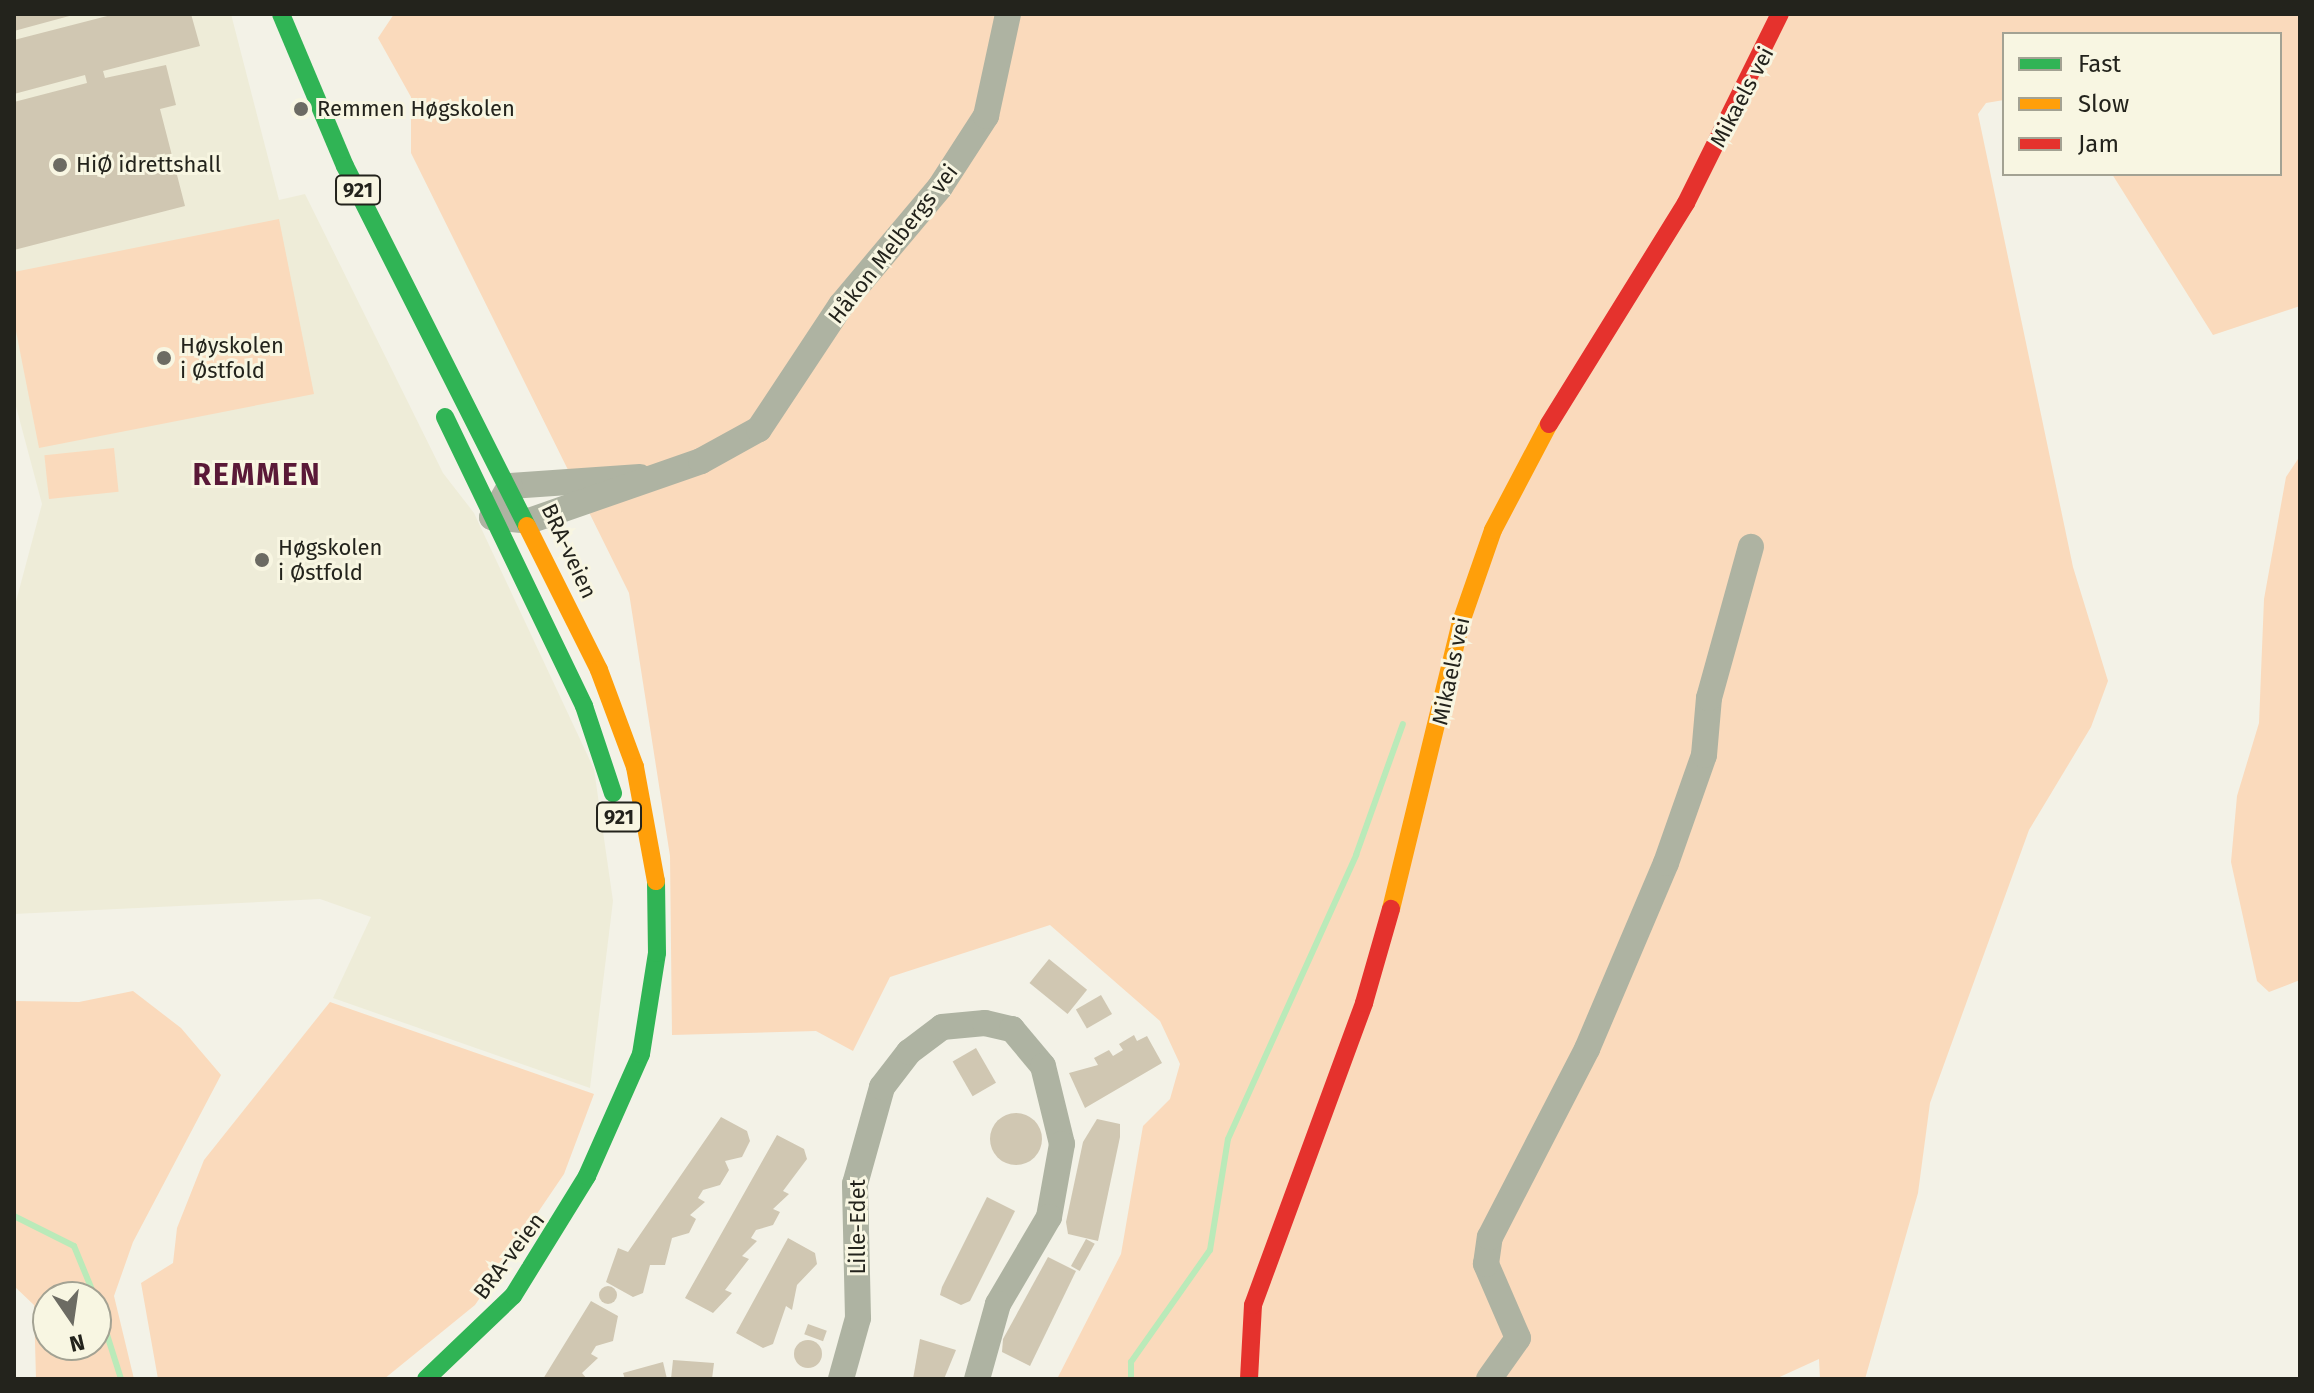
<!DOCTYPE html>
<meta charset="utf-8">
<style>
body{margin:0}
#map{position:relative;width:2314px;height:1393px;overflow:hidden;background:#f3f2e7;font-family:"Fira Sans",sans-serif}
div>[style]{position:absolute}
.built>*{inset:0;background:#eeecd8}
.green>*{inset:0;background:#fadabc;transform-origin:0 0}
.stream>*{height:6px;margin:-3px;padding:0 3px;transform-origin:3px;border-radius:3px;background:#baeab9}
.building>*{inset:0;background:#d0c7b2;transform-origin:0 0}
.round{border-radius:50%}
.street>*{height:26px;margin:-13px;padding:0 13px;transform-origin:13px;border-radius:13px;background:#aeb3a2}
.fast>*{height:18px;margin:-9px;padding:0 9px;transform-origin:9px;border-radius:9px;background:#30b455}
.slow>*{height:18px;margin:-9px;padding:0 9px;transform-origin:9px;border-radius:9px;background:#ff9f0a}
.jam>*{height:18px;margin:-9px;padding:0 9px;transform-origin:9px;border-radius:9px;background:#e5322d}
.dots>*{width:22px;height:22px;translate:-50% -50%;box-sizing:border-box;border:4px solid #f8f6e2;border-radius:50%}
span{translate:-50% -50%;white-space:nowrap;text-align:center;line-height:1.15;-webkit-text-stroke:6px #f8f6e2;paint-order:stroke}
.shield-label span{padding:2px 6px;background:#f8f6e2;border:2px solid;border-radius:6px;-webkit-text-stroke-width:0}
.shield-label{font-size:20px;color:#23231c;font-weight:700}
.street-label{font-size:22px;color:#23231c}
.poi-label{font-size:22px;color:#23231c}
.left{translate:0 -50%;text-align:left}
.district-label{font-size:30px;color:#5a1937;font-weight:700;letter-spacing:2px}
.frame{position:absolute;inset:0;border:16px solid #23231c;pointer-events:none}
.legend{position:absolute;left:2002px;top:32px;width:280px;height:144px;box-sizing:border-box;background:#f8f6e2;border:2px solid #a3a293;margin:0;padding:10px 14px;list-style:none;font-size:24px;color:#23231c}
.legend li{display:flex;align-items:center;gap:16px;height:40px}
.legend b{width:40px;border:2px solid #a3a293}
.north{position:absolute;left:32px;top:1281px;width:80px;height:80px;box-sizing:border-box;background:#f8f6e2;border:2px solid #a3a293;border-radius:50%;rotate:167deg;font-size:22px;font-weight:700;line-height:32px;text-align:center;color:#23231c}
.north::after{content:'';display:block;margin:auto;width:28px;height:36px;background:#6c6b63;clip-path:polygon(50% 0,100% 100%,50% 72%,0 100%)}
</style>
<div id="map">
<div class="built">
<div style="clip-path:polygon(14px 14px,231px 14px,279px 200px,305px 194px,443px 473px,474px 513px,594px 769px,613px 901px,590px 1088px,333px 998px,371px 917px,320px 899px,14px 914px,14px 609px,42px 504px,14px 399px)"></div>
</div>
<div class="green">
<div style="clip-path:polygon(394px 14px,2300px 14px,2300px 306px,2213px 335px,2112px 174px,2280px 174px,2280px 34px,2004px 34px,2004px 100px,1986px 103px,1978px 114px,2073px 567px,2108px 681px,2091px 727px,2029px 830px,1930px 1103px,1918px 1193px,1865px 1379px,1820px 1379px,1819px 1359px,1775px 1379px,1057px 1379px,1121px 1254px,1143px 1126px,1170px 1099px,1180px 1064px,1160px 1021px,1050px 925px,890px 977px,853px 1051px,816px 1031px,672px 1035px,670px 856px,629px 593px,411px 153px,411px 97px,378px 38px)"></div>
<div style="clip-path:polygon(279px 219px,314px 394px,39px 448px,14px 321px,14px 272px)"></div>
<div style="left:114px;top:448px;width:44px;height:70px;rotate:84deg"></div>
<div style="clip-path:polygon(2300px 456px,2300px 980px,2269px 992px,2257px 981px,2231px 862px,2237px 796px,2259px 723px,2264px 599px,2286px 477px)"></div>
<div style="clip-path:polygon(evenodd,133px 991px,181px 1028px,221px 1075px,133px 1242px,114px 1296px,134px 1379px,36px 1379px,34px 1305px,14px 1286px,14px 1001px,79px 1002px,133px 991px,96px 1297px,96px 1345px,48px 1345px,48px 1297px,96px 1297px)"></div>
<div style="clip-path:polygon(330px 1002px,594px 1094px,564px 1174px,475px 1305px,384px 1379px,158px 1379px,141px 1283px,173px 1263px,177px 1228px,204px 1160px)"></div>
</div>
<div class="stream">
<div style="left:14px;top:1216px;width:67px;rotate:26.6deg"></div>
<div style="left:74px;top:1246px;width:55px;rotate:67.6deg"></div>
<div style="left:96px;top:1300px;width:83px;rotate:72.4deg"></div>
<div style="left:1131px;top:1379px;width:17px;rotate:-90deg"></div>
<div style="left:1131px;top:1362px;width:137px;rotate:-54.8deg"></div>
<div style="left:1210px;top:1250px;width:112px;rotate:-80.8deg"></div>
<div style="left:1228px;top:1139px;width:312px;rotate:-65.7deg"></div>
<div style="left:1356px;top:855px;width:139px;rotate:-70.3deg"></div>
</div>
<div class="building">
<div style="clip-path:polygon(14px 14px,72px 14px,73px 15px,14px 31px)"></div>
<div style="clip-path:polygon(115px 14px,191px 14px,200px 46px,103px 71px,105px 78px,166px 65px,176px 105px,160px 109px,185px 206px,14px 250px,14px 102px,87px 83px,85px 75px,14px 94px,14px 40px)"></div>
<div style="left:1049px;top:959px;width:49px;height:31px;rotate:39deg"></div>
<div style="left:1101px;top:995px;width:22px;height:29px;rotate:60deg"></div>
<div style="clip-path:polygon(1134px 1035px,1137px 1041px,1147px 1036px,1162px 1063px,1085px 1108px,1069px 1073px,1098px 1065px,1094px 1058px,1109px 1050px,1113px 1056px,1123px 1050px,1119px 1044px)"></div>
<div style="left:976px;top:1048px;width:40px;height:27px;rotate:60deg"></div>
<div class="round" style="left:990px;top:1113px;width:52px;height:52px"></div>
<div style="clip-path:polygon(721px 1117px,747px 1131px,750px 1141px,742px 1157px,725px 1161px,729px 1170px,720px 1185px,703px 1190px,698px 1198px,705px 1202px,690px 1215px,696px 1219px,689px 1233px,672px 1238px,665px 1265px,650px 1265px,643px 1293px,633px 1297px,606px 1282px,618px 1248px,628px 1252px)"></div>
<div style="clip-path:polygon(1097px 1119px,1120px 1124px,1120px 1137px,1098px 1241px,1068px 1234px,1066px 1222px,1083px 1142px)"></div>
<div style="clip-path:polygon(777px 1135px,804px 1149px,807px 1159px,783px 1191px,789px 1194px,773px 1209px,780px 1212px,773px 1225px,756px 1230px,751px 1238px,757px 1241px,742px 1256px,749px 1259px,725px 1290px,732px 1293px,713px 1313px,685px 1298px)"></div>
<div style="clip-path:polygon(987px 1197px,1015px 1211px,970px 1301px,961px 1305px,940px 1295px,942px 1287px)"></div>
<div style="clip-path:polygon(788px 1238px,815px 1253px,817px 1264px,797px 1285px,792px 1310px,786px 1306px,773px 1344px,763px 1348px,736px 1333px)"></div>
<div style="left:1086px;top:1239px;width:10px;height:31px;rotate:29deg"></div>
<div style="clip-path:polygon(1048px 1257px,1076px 1271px,1030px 1366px,1002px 1352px,1003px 1339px)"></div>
<div class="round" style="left:599px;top:1286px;width:18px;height:18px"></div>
<div style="clip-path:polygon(591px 1301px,618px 1316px,613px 1341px,596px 1346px,591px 1354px,598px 1358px,582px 1373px,587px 1379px,543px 1379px)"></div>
<div style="left:808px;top:1324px;width:20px;height:11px;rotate:20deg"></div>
<div style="clip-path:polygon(920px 1339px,956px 1350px,944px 1379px,913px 1379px)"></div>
<div class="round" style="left:794px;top:1340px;width:28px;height:28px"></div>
<div style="clip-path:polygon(673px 1360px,714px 1363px,712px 1379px,671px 1379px)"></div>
<div style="clip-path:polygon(663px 1362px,667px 1379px,625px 1379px,623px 1373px)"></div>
</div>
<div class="street">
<div style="left:640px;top:477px;width:130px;rotate:176deg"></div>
<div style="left:510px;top:486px;width:36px;rotate:120deg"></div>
<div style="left:492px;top:517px;width:37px;rotate:6deg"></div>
<div style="left:529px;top:521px;width:182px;rotate:-19.2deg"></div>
<div style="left:701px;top:461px;width:66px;rotate:-28.9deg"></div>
<div style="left:759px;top:429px;width:149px;rotate:-56.5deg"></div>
<div style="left:841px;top:305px;width:154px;rotate:-50deg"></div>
<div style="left:940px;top:187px;width:85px;rotate:-57.1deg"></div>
<div style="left:986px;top:116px;width:104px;rotate:-77.8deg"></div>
<div style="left:841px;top:1379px;width:63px;rotate:-74.4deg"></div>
<div style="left:858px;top:1318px;width:134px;rotate:-91.3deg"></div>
<div style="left:855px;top:1184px;width:101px;rotate:-74.4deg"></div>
<div style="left:882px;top:1087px;width:44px;rotate:-52.4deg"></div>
<div style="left:909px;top:1052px;width:41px;rotate:-37.1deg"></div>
<div style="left:942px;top:1027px;width:43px;rotate:-5.3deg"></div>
<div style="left:985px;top:1023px;width:28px;rotate:13deg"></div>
<div style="left:1012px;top:1029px;width:48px;rotate:50deg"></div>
<div style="left:1043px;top:1066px;width:80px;rotate:76.3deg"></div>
<div style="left:1062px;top:1144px;width:74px;rotate:100.1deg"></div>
<div style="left:1049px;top:1217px;width:101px;rotate:120.4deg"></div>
<div style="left:998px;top:1304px;width:78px;rotate:105.6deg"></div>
<div style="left:1489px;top:1379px;width:50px;rotate:-54.7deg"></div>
<div style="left:1518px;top:1338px;width:81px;rotate:-113.4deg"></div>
<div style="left:1486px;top:1264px;width:27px;rotate:-82deg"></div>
<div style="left:1490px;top:1237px;width:212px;rotate:-62.7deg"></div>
<div style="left:1587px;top:1049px;width:202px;rotate:-67deg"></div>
<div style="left:1666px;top:863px;width:114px;rotate:-70.6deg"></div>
<div style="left:1704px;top:755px;width:57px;rotate:-85deg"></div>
<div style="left:1709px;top:698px;width:157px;rotate:-74.5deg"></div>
</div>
<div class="fast">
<div style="left:281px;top:14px;width:165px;rotate:67.2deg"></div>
<div style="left:345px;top:166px;width:403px;rotate:63.2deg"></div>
<div style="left:445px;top:417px;width:321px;rotate:64.3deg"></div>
<div style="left:584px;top:706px;width:92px;rotate:71.6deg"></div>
<div style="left:426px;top:1379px;width:120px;rotate:-43.7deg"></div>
<div style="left:513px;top:1296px;width:141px;rotate:-58.3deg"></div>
<div style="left:587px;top:1176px;width:133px;rotate:-66.1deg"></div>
<div style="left:641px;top:1054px;width:102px;rotate:-81deg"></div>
<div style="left:657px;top:953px;width:72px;rotate:-90.8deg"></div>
</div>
<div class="slow">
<div style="left:527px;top:526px;width:161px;rotate:63.4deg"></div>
<div style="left:599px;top:670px;width:103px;rotate:69.6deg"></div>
<div style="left:635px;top:767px;width:116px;rotate:79.6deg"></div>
<div style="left:1391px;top:909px;width:295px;rotate:-76.3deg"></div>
<div style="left:1461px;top:622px;width:97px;rotate:-70.8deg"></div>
<div style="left:1493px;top:530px;width:120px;rotate:-62.2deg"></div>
</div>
<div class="jam">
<div style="left:1549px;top:424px;width:260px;rotate:-58.2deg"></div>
<div style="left:1686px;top:203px;width:211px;rotate:-63.6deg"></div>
<div style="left:1249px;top:1379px;width:74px;rotate:-86.9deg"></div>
<div style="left:1253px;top:1305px;width:322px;rotate:-69.8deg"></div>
<div style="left:1364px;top:1003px;width:98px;rotate:-74deg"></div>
</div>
<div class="dots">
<div style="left:301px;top:109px;background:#6c6b63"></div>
<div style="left:60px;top:165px;background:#6c6b63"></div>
<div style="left:164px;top:358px;background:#6c6b63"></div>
<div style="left:262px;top:560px;background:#6c6b63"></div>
</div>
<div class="shield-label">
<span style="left:358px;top:190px">921</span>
<span style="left:619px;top:817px">921</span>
</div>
<div class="street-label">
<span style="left:1742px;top:97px;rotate:-62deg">Mikaels vei</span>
<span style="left:893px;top:244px;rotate:-52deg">Håkon Melbergs vei</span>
<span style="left:569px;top:551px;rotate:65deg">BRA-veien</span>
<span style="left:1451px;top:671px;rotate:-78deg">Mikaels vei</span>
<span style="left:858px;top:1227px;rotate:-90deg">Lille-Edet</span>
<span style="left:509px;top:1256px;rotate:-53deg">BRA-veien</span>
</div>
<div class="poi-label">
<span class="left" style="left:317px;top:109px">Remmen Høgskolen</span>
<span class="left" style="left:76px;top:165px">HiØ idrettshall</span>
<span class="left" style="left:180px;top:358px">Høyskolen<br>i Østfold</span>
<span class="left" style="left:278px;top:560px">Høgskolen<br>i Østfold</span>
</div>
<div class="district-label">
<span style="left:257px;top:475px">REMMEN</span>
</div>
<div class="frame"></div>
<ul class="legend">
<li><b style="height:10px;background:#30b455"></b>Fast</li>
<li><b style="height:10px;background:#ff9f0a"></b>Slow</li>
<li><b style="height:10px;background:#e5322d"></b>Jam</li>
</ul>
<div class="north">N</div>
</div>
